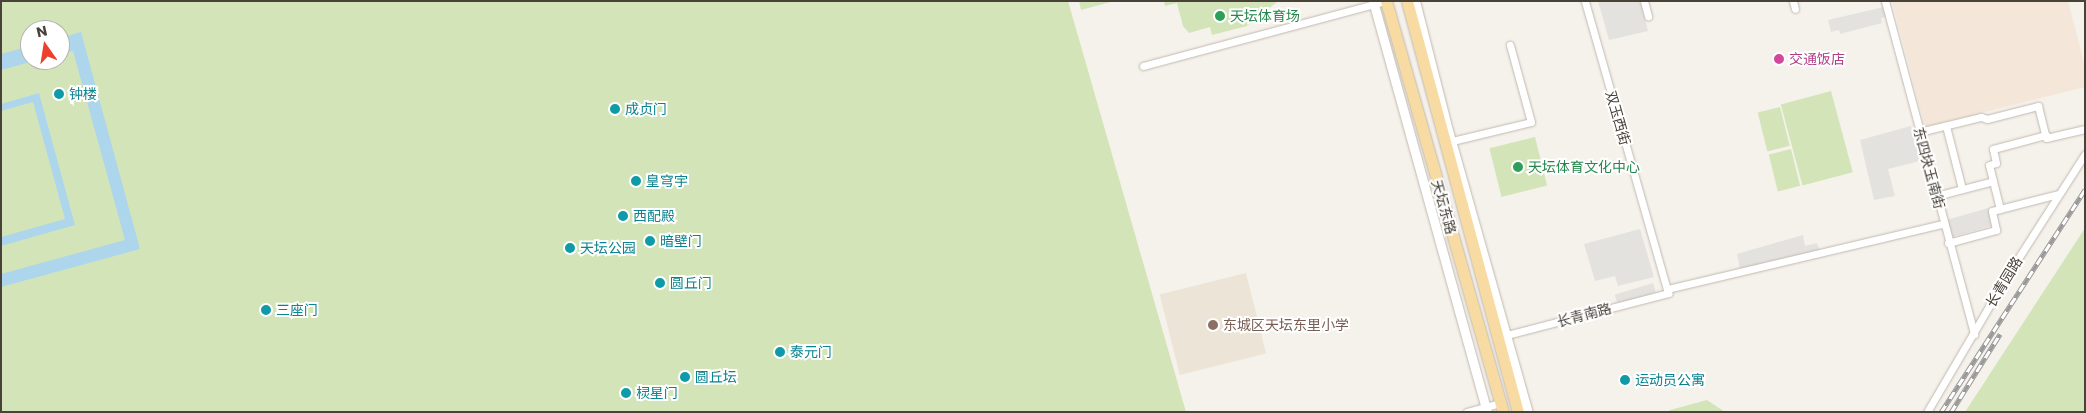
<!DOCTYPE html>
<meta charset="utf-8">
<style>
body{margin:0}
#map{position:relative;width:2086px;height:413px;overflow:hidden;background:#f5f1eb;font-family:Poppins,"Noto Sans SC",sans-serif}
div>[style]{position:absolute}
.commercial>*{inset:0;background:#f4e7d9}
.education>*{inset:0;background:#ece5d7;transform-origin:0 0}
.green>*{inset:0;background:#d3e5b8;transform-origin:0 0}
.parking>*{inset:0;background:#e4e2df;transform-origin:0 0}
.water>*{inset:0;background:#add5ec}
.roads{filter:drop-shadow(0 0 1px #c0b9ae) drop-shadow(0 0 1px #c0b9ae)}
.minor>*{height:7px;margin:-3.5px;padding:0 3.5px;transform-origin:3.5px;border-radius:3.5px;background:#fff}
.tertiary>*{height:9px;margin:-4.5px;padding:0 4.5px;transform-origin:4.5px;border-radius:4.5px;background:#fff}
.primary>*{height:11px;margin:-5.5px;padding:0 5.5px;transform-origin:5.5px;border-radius:5.5px;background:#f7dba2}
.rail>*{height:4.5px;margin-top:-2.25px;transform-origin:0;background:repeating-linear-gradient(90deg,#fff 0 8px,#999 0 16px);box-sizing:border-box;border-block:1px solid #999}
.dots>*{width:14px;height:14px;translate:-50% -50%;box-sizing:border-box;border:2px solid #fff;border-radius:50%}
span{translate:-50% -50%;white-space:nowrap;text-align:center;line-height:1.15;-webkit-text-stroke:4px #fff;paint-order:stroke}
.leisure-label{font-size:14px;color:#27864d}
.left{translate:0 -50%;text-align:left}
.hotel-label{font-size:14px;color:#b23c85}
.culture-label{font-size:14px;color:#0d838f}
.street-label{font-size:14px;color:#484239}
.education-label{font-size:14px;color:#785e54}
.frame{position:absolute;inset:0;border:2px solid #484239;pointer-events:none}
.north{position:absolute;left:20px;top:20px;width:50px;height:50px;box-sizing:border-box;background:#fff;border:1px solid #b6b3b0;border-radius:50%;rotate:347deg;font-size:14px;font-weight:700;line-height:20px;text-align:center;color:#484239}
.north::after{content:'';display:block;margin:auto;width:18px;height:22px;background:#ea402c;clip-path:polygon(50% 0,100% 100%,50% 72%,0 100%)}
</style>
<div id="map">
<div class="commercial">
<div style="clip-path:polygon(1892px 1px,2068px 1px,2085px 66px,2085px 87px,1925px 127px)"></div>
</div>
<div class="education">
<div style="left:1246px;top:273px;width:83px;height:89px;rotate:76deg"></div>
</div>
<div class="green">
<div style="clip-path:polygon(evenodd,1px 1px,1068px 1px,1186px 412px,1px 412px,1px 1px,30px 30px,60px 30px,60px 60px,30px 60px,30px 30px)"></div>
<div style="clip-path:polygon(1079px 1px,1114px 1px,1081px 10px)"></div>
<div style="clip-path:polygon(1164px 1px,1278px 1px,1247px 26px,1212px 35px,1210px 27px,1189px 33px,1183px 26px,1177px 3px,1165px 6px)"></div>
<div style="left:1831px;top:91px;width:84px;height:52px;rotate:75deg"></div>
<div style="left:1780px;top:107px;width:40px;height:23px;rotate:76deg"></div>
<div style="left:1535px;top:137px;width:50px;height:47px;rotate:76deg"></div>
<div style="left:1791px;top:149px;width:38px;height:23px;rotate:76deg"></div>
<div style="clip-path:polygon(2085px 228px,2085px 412px,1965px 412px)"></div>
<div style="clip-path:polygon(1707px 400px,1725px 412px,1668px 412px,1670px 410px)"></div>
</div>
<div class="parking">
<div style="clip-path:polygon(1598px 1px,1640px 1px,1648px 31px,1609px 40px)"></div>
<div style="clip-path:polygon(1884px 7px,1886px 17px,1881px 18px,1882px 23px,1840px 34px,1839px 30px,1831px 32px,1828px 20px)"></div>
<div style="clip-path:polygon(1911px 126px,1920px 161px,1888px 169px,1895px 196px,1874px 200px,1860px 140px)"></div>
<div style="left:1988px;top:208px;width:18px;height:45px;rotate:74deg"></div>
<div style="clip-path:polygon(1640px 229px,1654px 277px,1618px 286px,1615px 276px,1595px 281px,1584px 244px)"></div>
<div style="clip-path:polygon(1803px 235px,1805px 246px,1817px 243px,1820px 251px,1740px 269px,1737px 254px)"></div>
<div style="left:1653px;top:283px;width:10px;height:40px;rotate:73deg"></div>
</div>
<div class="water">
<div style="clip-path:polygon(81px 32px,140px 249px,1px 287px,1px 274px,125px 240px,73px 51px,60px 54px,60px 38px)"></div>
<div style="clip-path:polygon(30px 46px,30px 60px,38px 60px,1px 70px,1px 54px)"></div>
<div style="clip-path:polygon(39px 93px,75px 225px,1px 246px,1px 237px,65px 219px,33px 102px,1px 111px,1px 104px)"></div>
</div>
<div class="roads">
<div class="minor">
<div style="left:1644px;top:1px;width:16px;rotate:75deg"></div>
<div style="left:1793px;top:1px;width:8px;rotate:76deg"></div>
<div style="left:1885px;top:1px;width:345px;rotate:75deg"></div>
<div style="left:1143px;top:66px;width:251px;rotate:-15deg"></div>
<div style="left:1946px;top:126px;width:65px;rotate:75.7deg"></div>
<div style="left:1919px;top:132px;width:64px;rotate:-13.6deg"></div>
<div style="left:1981px;top:117px;width:6px;rotate:18deg"></div>
<div style="left:1987px;top:119px;width:53px;rotate:-14.3deg"></div>
<div style="left:2038px;top:106px;width:33px;rotate:76deg"></div>
<div style="left:2046px;top:138px;width:40px;rotate:-13deg"></div>
<div style="left:1448px;top:142px;width:85px;rotate:-13.5deg"></div>
<div style="left:1531px;top:122px;width:80px;rotate:-105.3deg"></div>
<div style="left:1993px;top:181px;width:29px;rotate:76deg"></div>
<div style="left:1936px;top:196px;width:59px;rotate:-14.7deg"></div>
<div style="left:1993px;top:181px;width:16px;rotate:-104deg"></div>
<div style="left:1989px;top:165px;width:7px;rotate:-16deg"></div>
<div style="left:1996px;top:163px;width:14px;rotate:-102deg"></div>
<div style="left:1993px;top:149px;width:55px;rotate:-14.8deg"></div>
<div style="left:1948px;top:243px;width:50px;rotate:-15.2deg"></div>
<div style="left:1996px;top:230px;width:19px;rotate:-102deg"></div>
<div style="left:1992px;top:211px;width:68px;rotate:-14.4deg"></div>
<div style="left:1667px;top:289px;width:284px;rotate:-13.3deg"></div>
<div style="left:1503px;top:336px;width:171px;rotate:-14.6deg"></div>
<div style="left:1668px;top:293px;width:304px;rotate:-105.9deg"></div>
<div style="left:1467px;top:412px;width:34px;rotate:-15deg"></div>
<div style="left:1927px;top:412px;width:154px;rotate:-59.6deg"></div>
<div style="left:2005px;top:279px;width:148px;rotate:-57.4deg"></div>
</div>
<div class="tertiary">
<div style="left:1373px;top:1px;width:427px;rotate:74.5deg"></div>
<div style="left:1415px;top:1px;width:126px;rotate:75.7deg"></div>
<div style="left:1446px;top:123px;width:300px;rotate:74.2deg"></div>
</div>
<div class="primary">
<div style="left:1386px;top:1px;width:427px;rotate:74.1deg"></div>
<div style="left:1407px;top:1px;width:426px;rotate:74.9deg"></div>
</div>
</div>
<div class="rail">
<div style="left:1941px;top:412px;width:265px;rotate:-57.1deg"></div>
<div style="left:1951px;top:412px;width:92px;rotate:-57.9deg"></div>
</div>
<div class="dots">
<div style="left:1220px;top:16px;background:#2e9e5b"></div>
<div style="left:1779px;top:59px;background:#d1479c"></div>
<div style="left:59px;top:94px;background:#0f9aa8"></div>
<div style="left:615px;top:109px;background:#0f9aa8"></div>
<div style="left:1518px;top:167px;background:#2e9e5b"></div>
<div style="left:636px;top:181px;background:#0f9aa8"></div>
<div style="left:623px;top:216px;background:#0f9aa8"></div>
<div style="left:650px;top:241px;background:#0f9aa8"></div>
<div style="left:570px;top:248px;background:#0f9aa8"></div>
<div style="left:660px;top:283px;background:#0f9aa8"></div>
<div style="left:266px;top:310px;background:#0f9aa8"></div>
<div style="left:1213px;top:325px;background:#8d6e63"></div>
<div style="left:780px;top:352px;background:#0f9aa8"></div>
<div style="left:685px;top:377px;background:#0f9aa8"></div>
<div style="left:1625px;top:380px;background:#0f9aa8"></div>
<div style="left:626px;top:393px;background:#0f9aa8"></div>
</div>
<div class="leisure-label">
<span class="left" style="left:1230px;top:16px">天坛体育场</span>
<span class="left" style="left:1528px;top:167px">天坛体育文化中心</span>
</div>
<div class="hotel-label">
<span class="left" style="left:1789px;top:59px">交通饭店</span>
</div>
<div class="culture-label">
<span class="left" style="left:69px;top:94px">钟楼</span>
<span class="left" style="left:625px;top:109px">成贞门</span>
<span class="left" style="left:646px;top:181px">皇穹宇</span>
<span class="left" style="left:633px;top:216px">西配殿</span>
<span class="left" style="left:660px;top:241px">暗壁门</span>
<span class="left" style="left:580px;top:248px">天坛公园</span>
<span class="left" style="left:670px;top:283px">圆丘门</span>
<span class="left" style="left:276px;top:310px">三座门</span>
<span class="left" style="left:790px;top:352px">泰元门</span>
<span class="left" style="left:695px;top:377px">圆丘坛</span>
<span class="left" style="left:1635px;top:380px">运动员公寓</span>
<span class="left" style="left:636px;top:393px">棂星门</span>
</div>
<div class="street-label">
<span style="left:1618px;top:118px;rotate:74deg">双玉西街</span>
<span style="left:1929px;top:168px;rotate:75deg">东四块玉南街</span>
<span style="left:1444px;top:207px;rotate:74deg">天坛东路</span>
<span style="left:2004px;top:282px;rotate:-59deg">长青园路</span>
<span style="left:1584px;top:315px;rotate:-15deg">长青南路</span>
</div>
<div class="education-label">
<span class="left" style="left:1223px;top:325px">东城区天坛东里小学</span>
</div>
<div class="frame"></div>
<div class="north">N</div>
</div>
